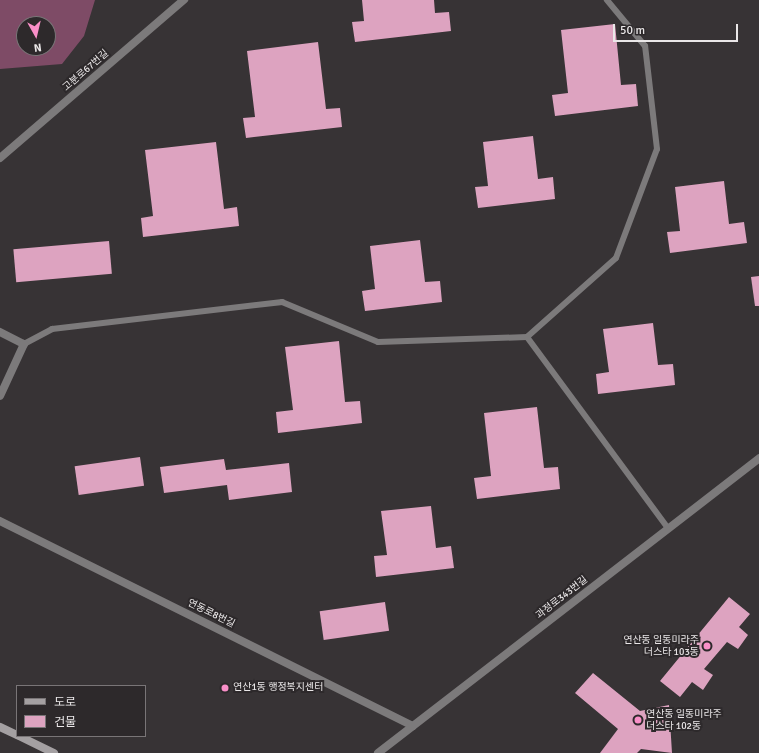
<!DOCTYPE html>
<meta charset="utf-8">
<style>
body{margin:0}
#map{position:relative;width:759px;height:753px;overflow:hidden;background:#373335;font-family:Signika,"Noto Sans KR",sans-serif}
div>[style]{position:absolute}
.forest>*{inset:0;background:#7e4b66}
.building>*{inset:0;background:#dda3c0;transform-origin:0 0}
.service>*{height:6px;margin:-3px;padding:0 3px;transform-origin:3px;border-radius:3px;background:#7c7a7b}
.tertiary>*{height:8px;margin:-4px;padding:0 4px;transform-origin:4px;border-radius:4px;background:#7c7a7b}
.secondary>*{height:8px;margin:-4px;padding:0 4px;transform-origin:4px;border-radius:4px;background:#a4a0a2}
.dots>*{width:11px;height:11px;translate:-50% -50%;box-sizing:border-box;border:2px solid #2d292b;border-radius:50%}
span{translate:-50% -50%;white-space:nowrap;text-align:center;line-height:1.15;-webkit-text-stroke:4px #2d292b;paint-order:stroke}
.street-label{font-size:10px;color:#eae7e8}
.poi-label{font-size:10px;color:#eae7e8}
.right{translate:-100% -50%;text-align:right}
.left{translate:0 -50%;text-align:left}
.legend{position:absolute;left:16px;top:685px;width:130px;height:52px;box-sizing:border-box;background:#2d292b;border:1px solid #797577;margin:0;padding:5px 7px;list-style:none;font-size:12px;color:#eae7e8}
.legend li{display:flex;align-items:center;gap:8px;height:20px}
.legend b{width:20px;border:1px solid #797577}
.north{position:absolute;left:16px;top:16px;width:40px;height:40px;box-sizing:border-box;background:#2d292b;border:1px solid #797577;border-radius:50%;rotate:172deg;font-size:11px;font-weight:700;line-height:16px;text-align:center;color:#eae7e8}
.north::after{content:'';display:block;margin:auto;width:14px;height:18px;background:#f98fc8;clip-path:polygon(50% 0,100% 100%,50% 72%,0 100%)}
.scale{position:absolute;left:613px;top:24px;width:125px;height:18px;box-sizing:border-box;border:2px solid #eae7e8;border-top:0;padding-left:5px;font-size:12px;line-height:14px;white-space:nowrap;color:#eae7e8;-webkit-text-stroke:3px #2d292b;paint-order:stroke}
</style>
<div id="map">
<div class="forest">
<div style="clip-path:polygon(evenodd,0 0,95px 0,84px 36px,62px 64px,0 69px,0 0,24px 24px,48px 24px,48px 48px,24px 48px,24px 24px)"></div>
</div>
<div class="building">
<div style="clip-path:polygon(362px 0,434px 0,435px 13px,449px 12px,451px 31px,355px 42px,352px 22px,364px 21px)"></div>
<div style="clip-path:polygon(615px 24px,621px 85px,636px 84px,638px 106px,555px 116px,552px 95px,568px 93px,561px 30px)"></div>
<div style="clip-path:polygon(318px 42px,326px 109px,340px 108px,342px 127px,246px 138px,243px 118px,255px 117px,247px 51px)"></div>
<div style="clip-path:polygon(533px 136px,538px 179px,553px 177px,555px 199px,478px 208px,475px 187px,488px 186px,483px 142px)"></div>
<div style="clip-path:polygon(216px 142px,224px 209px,237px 207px,239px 226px,143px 237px,141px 218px,153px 216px,145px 150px)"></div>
<div style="clip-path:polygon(724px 181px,729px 224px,744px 222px,747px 243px,670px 253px,667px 232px,680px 231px,675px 187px)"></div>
<div style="clip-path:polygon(420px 240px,425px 282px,440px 281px,442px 302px,365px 311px,362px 291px,375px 289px,370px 246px)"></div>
<div style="left:109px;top:241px;width:33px;height:96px;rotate:85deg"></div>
<div style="clip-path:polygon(759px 276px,759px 306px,755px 306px,751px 277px)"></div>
<div style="clip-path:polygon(653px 323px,658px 365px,673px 364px,675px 385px,598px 394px,596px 374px,609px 372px,603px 329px)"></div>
<div style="clip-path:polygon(339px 341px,345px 402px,360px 401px,362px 423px,278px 433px,276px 412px,293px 410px,285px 347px)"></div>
<div style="clip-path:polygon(537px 407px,544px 468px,558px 467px,560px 489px,477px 499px,474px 478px,491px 476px,484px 413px)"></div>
<div style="left:140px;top:457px;width:29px;height:66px;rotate:82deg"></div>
<div style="clip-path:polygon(224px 459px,226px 470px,289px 463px,292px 492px,229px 500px,227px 485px,164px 493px,160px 467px)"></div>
<div style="clip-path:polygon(431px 506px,436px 548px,451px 546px,454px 568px,376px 577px,374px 556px,387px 555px,381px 511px)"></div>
<div style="clip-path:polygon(729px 597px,750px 614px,739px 627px,748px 635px,738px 649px,727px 642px,704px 669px,713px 675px,703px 690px,692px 682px,680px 697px,660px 681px)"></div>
<div style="left:385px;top:602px;width:29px;height:66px;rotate:82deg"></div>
<div style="clip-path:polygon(593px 673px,640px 711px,669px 705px,672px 753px,641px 749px,637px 753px,600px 753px,618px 729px,575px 693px)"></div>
</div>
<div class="service">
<div style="left:527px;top:337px;width:119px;rotate:-41.6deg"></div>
<div style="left:616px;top:258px;width:116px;rotate:-69.4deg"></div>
<div style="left:657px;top:149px;width:104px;rotate:-96.6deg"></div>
<div style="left:645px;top:46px;width:60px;rotate:-129.6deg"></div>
<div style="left:24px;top:344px;width:32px;rotate:-28deg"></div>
<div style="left:52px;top:329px;width:232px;rotate:-6.7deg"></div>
<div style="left:282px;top:302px;width:104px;rotate:22.6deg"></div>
<div style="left:378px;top:342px;width:149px;rotate:-1.9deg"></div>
<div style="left:527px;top:337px;width:237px;rotate:53.6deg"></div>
</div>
<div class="tertiary">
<div style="left:0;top:158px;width:243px;rotate:-40.7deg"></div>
<div style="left:0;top:332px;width:27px;rotate:27deg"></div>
<div style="left:24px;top:344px;width:57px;rotate:114.8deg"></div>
<div style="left:0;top:521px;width:461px;rotate:26.4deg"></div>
<div style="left:378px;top:753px;width:482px;rotate:-37.7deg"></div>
</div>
<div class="secondary">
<div style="left:0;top:727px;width:19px;rotate:25deg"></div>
<div style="left:19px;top:736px;width:39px;rotate:26deg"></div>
</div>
<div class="dots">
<div style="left:707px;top:646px;background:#f98fc8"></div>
<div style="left:225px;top:688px;background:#f98fc8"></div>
<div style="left:638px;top:720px;background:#f98fc8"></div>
</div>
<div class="street-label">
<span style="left:86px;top:71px;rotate:-41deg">고분로67번길</span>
<span style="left:562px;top:598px;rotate:-38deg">과정로343번길</span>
<span style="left:211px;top:614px;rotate:26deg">연동로8번길</span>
</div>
<div class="poi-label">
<span class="right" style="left:699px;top:646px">연산동 일동미라주<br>더스타 103동</span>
<span class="left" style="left:233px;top:688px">연산1동 행정복지센터</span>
<span class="left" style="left:646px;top:720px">연산동 일동미라주<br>더스타 102동</span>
</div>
<ul class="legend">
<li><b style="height:5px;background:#a4a0a2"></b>도로</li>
<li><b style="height:11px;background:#dda3c0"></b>건물</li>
</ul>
<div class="north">N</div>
<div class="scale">50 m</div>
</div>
